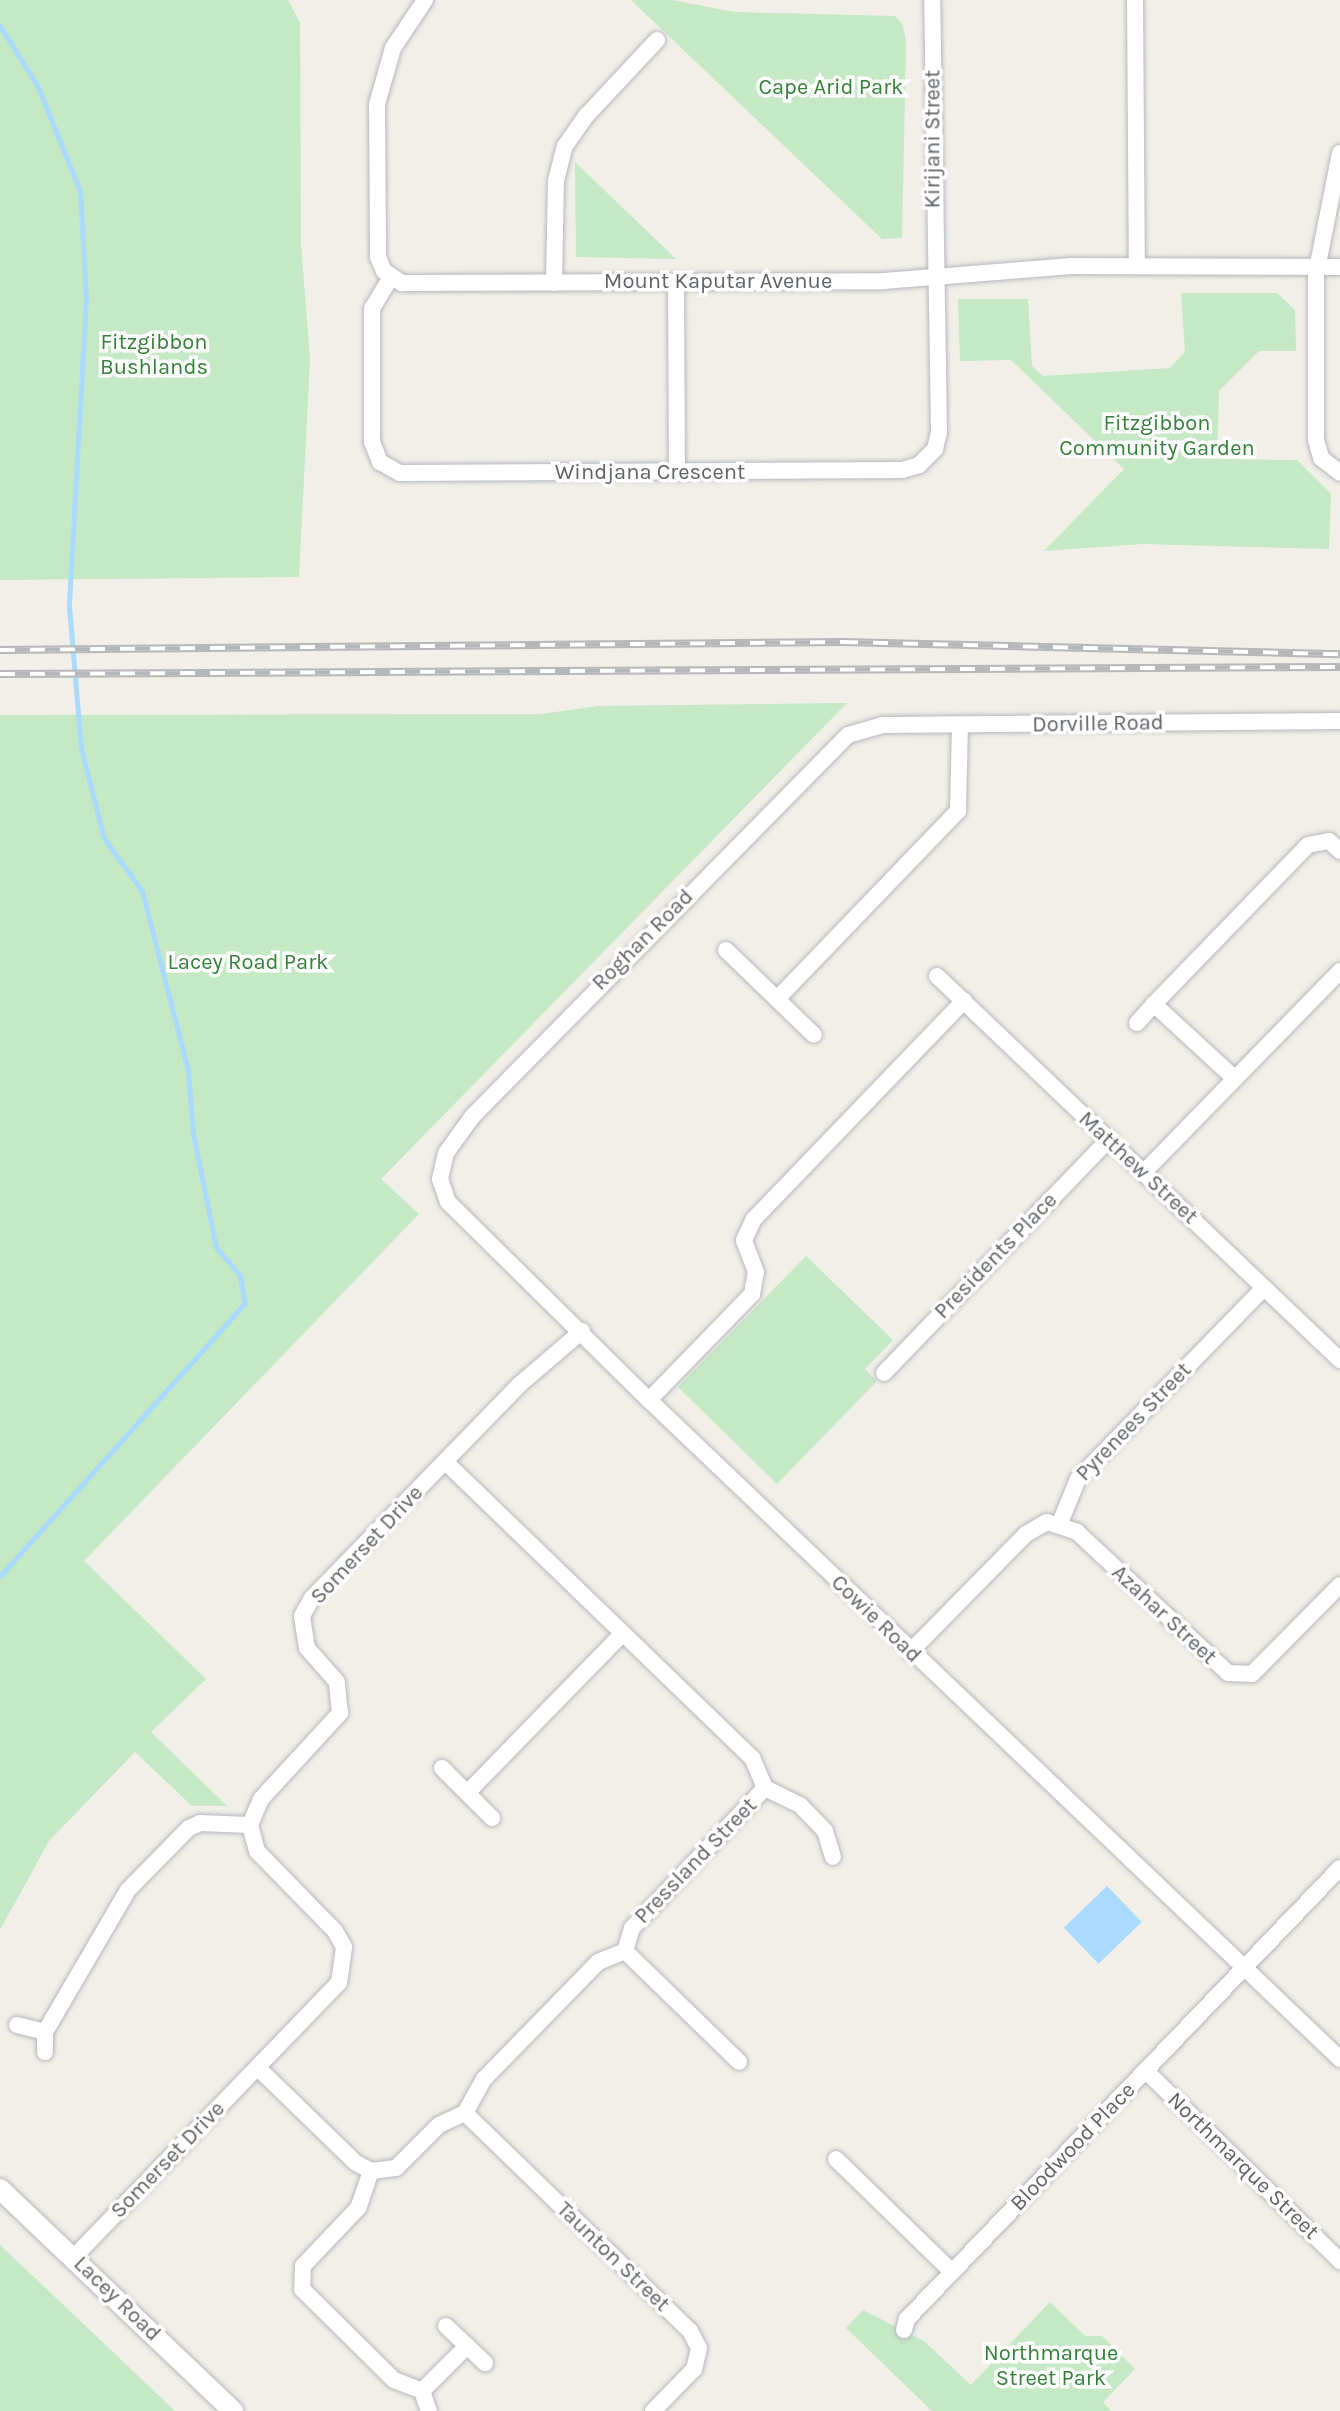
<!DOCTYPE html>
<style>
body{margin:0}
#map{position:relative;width:1340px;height:2411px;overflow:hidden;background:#f1efe8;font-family:Karla,sans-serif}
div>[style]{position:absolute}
.green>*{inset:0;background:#c5e8c5}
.water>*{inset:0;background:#aadaff;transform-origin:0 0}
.stream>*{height:5px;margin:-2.5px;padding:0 2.5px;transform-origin:2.5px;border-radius:2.5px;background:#aadaff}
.roads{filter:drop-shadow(0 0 2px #b5b8bc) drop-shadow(0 0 2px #b5b8bc)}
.minor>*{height:16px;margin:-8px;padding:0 8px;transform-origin:8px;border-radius:8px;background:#fff}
.tertiary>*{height:20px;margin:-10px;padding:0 10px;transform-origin:10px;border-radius:10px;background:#fff}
.rail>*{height:8px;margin-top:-4px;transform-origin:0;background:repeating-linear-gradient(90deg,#fff 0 15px,#b6b7b8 0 30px);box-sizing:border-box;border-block:2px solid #b6b7b8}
span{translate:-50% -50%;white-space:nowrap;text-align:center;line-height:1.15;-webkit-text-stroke:7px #fff;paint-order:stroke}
.park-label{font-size:22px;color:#348238}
.street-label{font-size:22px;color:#5f6368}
</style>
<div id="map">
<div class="green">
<div style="clip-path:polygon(0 0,288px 0,300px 23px,301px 244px,310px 359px,299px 577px,0 580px)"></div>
<div style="clip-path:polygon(631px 0,672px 0,735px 12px,895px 16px,903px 25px,906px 42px,902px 238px,882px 239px)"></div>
<div style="clip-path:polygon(575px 162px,676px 259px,576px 257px)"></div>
<div style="clip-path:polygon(1181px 293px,1277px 293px,1295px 310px,1296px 351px,1259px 351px,1219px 391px,1217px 459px,1297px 460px,1331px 494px,1329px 549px,1142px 544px,1044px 551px,1124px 469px,1011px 360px,960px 361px,958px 299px,1028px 299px,1032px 366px,1043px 376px,1170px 368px,1185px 352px)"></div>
<div style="clip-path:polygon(847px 703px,381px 1179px,419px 1214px,84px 1561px,206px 1679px,151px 1732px,227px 1806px,192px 1806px,135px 1752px,49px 1841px,0 1930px,0 715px,541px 714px,598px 706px)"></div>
<div style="clip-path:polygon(806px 1256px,893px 1340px,865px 1369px,877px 1381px,777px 1484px,678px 1387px)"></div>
<div style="clip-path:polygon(0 2245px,73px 2314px,175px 2411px,0 2411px)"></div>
<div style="clip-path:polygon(1050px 2302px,1085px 2336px,1102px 2336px,1135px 2369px,1103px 2402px,1111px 2411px,932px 2411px,846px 2328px,863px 2310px,924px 2341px,971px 2385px)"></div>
</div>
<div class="water">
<div style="left:1107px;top:1886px;width:50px;height:60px;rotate:46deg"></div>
</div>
<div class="stream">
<div style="left:0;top:26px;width:70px;rotate:57.9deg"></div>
<div style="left:37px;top:85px;width:114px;rotate:67.9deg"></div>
<div style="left:80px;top:191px;width:108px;rotate:86.8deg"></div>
<div style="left:86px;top:299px;width:307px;rotate:93.2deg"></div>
<div style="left:69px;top:606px;width:143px;rotate:85.2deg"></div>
<div style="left:81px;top:748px;width:93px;rotate:75.7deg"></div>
<div style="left:104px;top:838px;width:65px;rotate:54.4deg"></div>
<div style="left:142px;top:891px;width:185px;rotate:75.6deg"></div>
<div style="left:188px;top:1070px;width:64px;rotate:85.5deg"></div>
<div style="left:193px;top:1134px;width:115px;rotate:78.5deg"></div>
<div style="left:216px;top:1247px;width:38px;rotate:50deg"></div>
<div style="left:240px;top:1276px;width:27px;rotate:80deg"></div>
<div style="left:245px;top:1303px;width:367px;rotate:131.9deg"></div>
</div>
<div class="roads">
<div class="minor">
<div style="left:425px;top:0;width:58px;rotate:123.7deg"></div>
<div style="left:393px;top:48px;width:58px;rotate:105.9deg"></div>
<div style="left:377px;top:104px;width:153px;rotate:89.6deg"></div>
<div style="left:378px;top:257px;width:15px;rotate:67deg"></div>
<div style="left:384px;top:271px;width:22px;rotate:34deg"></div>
<div style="left:402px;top:283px;width:482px;rotate:-0.2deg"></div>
<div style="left:884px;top:281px;width:188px;rotate:-4.6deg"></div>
<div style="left:1071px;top:266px;width:269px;rotate:0.2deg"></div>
<div style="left:1135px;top:0;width:264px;rotate:89.6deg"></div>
<div style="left:1340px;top:153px;width:123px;rotate:101.2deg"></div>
<div style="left:1316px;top:274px;width:166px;rotate:90deg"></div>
<div style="left:1316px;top:440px;width:19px;rotate:74deg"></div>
<div style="left:1321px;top:458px;width:24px;rotate:38deg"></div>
<div style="left:391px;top:277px;width:37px;rotate:121deg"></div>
<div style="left:372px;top:309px;width:133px;rotate:90deg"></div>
<div style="left:372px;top:442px;width:22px;rotate:68deg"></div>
<div style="left:380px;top:462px;width:23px;rotate:29deg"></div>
<div style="left:400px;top:473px;width:502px;rotate:-0.34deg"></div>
<div style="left:902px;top:470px;width:18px;rotate:-16deg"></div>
<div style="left:919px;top:465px;width:23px;rotate:-45deg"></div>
<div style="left:935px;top:449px;width:17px;rotate:-77deg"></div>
<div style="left:939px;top:432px;width:432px;rotate:-90.9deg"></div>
<div style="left:676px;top:282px;width:191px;rotate:89.7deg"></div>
<div style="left:554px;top:283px;width:102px;rotate:-88.9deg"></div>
<div style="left:556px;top:181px;width:36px;rotate:-76deg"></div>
<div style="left:565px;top:146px;width:37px;rotate:-55deg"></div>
<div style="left:586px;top:116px;width:104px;rotate:-46.9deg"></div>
<div style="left:1340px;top:721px;width:457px;rotate:179.5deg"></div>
<div style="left:883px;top:725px;width:36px;rotate:164deg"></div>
<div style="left:848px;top:735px;width:536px;rotate:134.55deg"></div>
<div style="left:472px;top:1117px;width:44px;rotate:125.8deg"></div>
<div style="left:446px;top:1153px;width:27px;rotate:103deg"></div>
<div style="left:440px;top:1179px;width:24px;rotate:71deg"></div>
<div style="left:448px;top:1202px;width:282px;rotate:44.6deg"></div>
<div style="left:649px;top:1400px;width:955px;rotate:43.64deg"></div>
<div style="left:726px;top:950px;width:122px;rotate:44deg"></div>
<div style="left:937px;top:976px;width:557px;rotate:43.62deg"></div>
<div style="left:777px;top:999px;width:261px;rotate:-46.1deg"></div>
<div style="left:958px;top:811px;width:85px;rotate:-88.7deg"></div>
<div style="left:1137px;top:1023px;width:25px;rotate:-48deg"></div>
<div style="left:1233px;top:1077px;width:108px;rotate:-137.3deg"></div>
<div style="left:1154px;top:1004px;width:221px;rotate:-45.9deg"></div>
<div style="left:1308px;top:845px;width:21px;rotate:-11deg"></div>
<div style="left:1329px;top:841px;width:15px;rotate:42deg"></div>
<div style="left:1144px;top:1172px;width:281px;rotate:-45.7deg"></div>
<div style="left:884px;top:1373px;width:325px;rotate:-46.1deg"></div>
<div style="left:649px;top:1400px;width:148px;rotate:-45.8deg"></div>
<div style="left:752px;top:1294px;width:22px;rotate:-80deg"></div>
<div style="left:756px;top:1272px;width:34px;rotate:-111deg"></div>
<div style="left:744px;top:1240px;width:23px;rotate:-65deg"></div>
<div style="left:754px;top:1219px;width:303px;rotate:-46.1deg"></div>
<div style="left:1060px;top:1523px;width:48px;rotate:-67.8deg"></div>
<div style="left:1078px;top:1479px;width:267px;rotate:-45.8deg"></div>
<div style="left:910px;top:1652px;width:165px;rotate:-45.5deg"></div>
<div style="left:1026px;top:1534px;width:24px;rotate:-30deg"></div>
<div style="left:1047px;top:1522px;width:32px;rotate:18deg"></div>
<div style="left:1077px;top:1532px;width:207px;rotate:43deg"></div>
<div style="left:1228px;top:1673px;width:24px;rotate:2deg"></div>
<div style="left:1252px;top:1674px;width:125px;rotate:-45.3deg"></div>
<div style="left:442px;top:1768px;width:71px;rotate:45deg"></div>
<div style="left:765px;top:1788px;width:39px;rotate:26deg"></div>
<div style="left:800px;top:1805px;width:36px;rotate:46deg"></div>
<div style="left:825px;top:1831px;width:27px;rotate:73deg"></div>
<div style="left:467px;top:1793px;width:223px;rotate:-45.7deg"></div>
<div style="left:625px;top:1951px;width:159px;rotate:44.2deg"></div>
<div style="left:17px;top:2025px;width:29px;rotate:14deg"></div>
<div style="left:45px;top:2032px;width:20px;rotate:90deg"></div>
<div style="left:45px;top:2032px;width:164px;rotate:-59.7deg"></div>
<div style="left:128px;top:1890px;width:87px;rotate:-45.5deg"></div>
<div style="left:189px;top:1828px;width:12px;rotate:-24deg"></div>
<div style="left:200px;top:1823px;width:50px;rotate:2.3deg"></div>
<div style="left:258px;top:2068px;width:136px;rotate:44.1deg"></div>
<div style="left:356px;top:2163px;width:17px;rotate:28deg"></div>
<div style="left:371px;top:2171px;width:25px;rotate:-7deg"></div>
<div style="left:396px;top:2168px;width:61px;rotate:-45deg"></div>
<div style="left:439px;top:2125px;width:29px;rotate:-25deg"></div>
<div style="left:465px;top:2113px;width:39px;rotate:-61deg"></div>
<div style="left:484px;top:2079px;width:163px;rotate:-45.7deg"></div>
<div style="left:598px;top:1962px;width:29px;rotate:-22deg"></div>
<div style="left:625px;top:1951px;width:24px;rotate:-73deg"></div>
<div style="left:632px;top:1928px;width:193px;rotate:-46.5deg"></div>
<div style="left:765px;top:1788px;width:33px;rotate:-113deg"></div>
<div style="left:752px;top:1758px;width:426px;rotate:-136deg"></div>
<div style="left:1146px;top:2071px;width:272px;rotate:44.4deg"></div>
<div style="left:465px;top:2113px;width:313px;rotate:44.1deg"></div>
<div style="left:690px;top:2331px;width:19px;rotate:62deg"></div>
<div style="left:699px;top:2348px;width:22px;rotate:103deg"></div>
<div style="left:694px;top:2369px;width:59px;rotate:134.3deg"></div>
<div style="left:836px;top:2159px;width:162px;rotate:44.2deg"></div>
<div style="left:371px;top:2171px;width:39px;rotate:109deg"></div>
<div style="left:358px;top:2208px;width:80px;rotate:133.5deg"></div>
<div style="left:303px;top:2266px;width:23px;rotate:92deg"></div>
<div style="left:302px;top:2289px;width:129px;rotate:44.7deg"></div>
<div style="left:394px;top:2380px;width:30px;rotate:21deg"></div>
<div style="left:422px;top:2391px;width:21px;rotate:71deg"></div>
<div style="left:74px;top:2257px;width:381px;rotate:-46deg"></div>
<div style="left:339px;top:1983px;width:36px;rotate:-82deg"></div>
<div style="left:344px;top:1947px;width:18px;rotate:-119deg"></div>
<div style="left:335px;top:1931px;width:112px;rotate:-134.3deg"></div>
<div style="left:257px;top:1851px;width:27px;rotate:-105deg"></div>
<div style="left:250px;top:1825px;width:28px;rotate:-67deg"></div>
<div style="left:261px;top:1799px;width:117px;rotate:-47.4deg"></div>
<div style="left:340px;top:1713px;width:31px;rotate:-96deg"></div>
<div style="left:337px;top:1682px;width:45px;rotate:-131.4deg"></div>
<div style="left:307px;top:1648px;width:32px;rotate:-99deg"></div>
<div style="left:302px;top:1616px;width:21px;rotate:-61deg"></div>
<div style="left:312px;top:1598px;width:297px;rotate:-45.8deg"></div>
<div style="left:519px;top:1385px;width:83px;rotate:-40.6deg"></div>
<div style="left:446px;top:2326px;width:54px;rotate:43.5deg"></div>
<div style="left:904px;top:2330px;width:11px;rotate:-75deg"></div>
<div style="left:907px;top:2319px;width:625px;rotate:-46.17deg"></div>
<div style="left:422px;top:2391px;width:64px;rotate:-45deg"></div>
</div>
<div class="tertiary">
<div style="left:0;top:2189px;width:322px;rotate:43.6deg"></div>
</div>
</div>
<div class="rail">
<div style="left:0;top:650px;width:843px;rotate:-0.54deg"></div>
<div style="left:843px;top:642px;width:497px;rotate:1.4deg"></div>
<div style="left:0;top:674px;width:1340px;rotate:-0.3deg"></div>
</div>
<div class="park-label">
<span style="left:831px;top:88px">Cape Arid Park</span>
<span style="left:154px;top:355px">Fitzgibbon<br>Bushlands</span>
<span style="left:1157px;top:436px">Fitzgibbon<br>Community Garden</span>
<span style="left:248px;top:963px">Lacey Road Park</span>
<span style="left:1051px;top:2366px">Northmarque<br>Street Park</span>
</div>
<div class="street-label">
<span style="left:933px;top:139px;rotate:-90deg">Kirijani Street</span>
<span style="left:718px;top:282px">Mount Kaputar Avenue</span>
<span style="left:650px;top:473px">Windjana Crescent</span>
<span style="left:1098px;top:724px;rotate:-1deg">Dorville Road</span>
<span style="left:643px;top:940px;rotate:-45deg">Roghan Road</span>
<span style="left:1138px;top:1168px;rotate:43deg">Matthew Street</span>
<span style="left:996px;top:1256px;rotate:-46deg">Presidents Place</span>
<span style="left:1134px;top:1422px;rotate:-46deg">Pyrenees Street</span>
<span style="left:367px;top:1545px;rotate:-47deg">Somerset Drive</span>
<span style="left:1164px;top:1615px;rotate:43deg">Azahar Street</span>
<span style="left:876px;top:1619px;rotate:44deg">Cowie Road</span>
<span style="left:696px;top:1861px;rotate:-46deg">Pressland Street</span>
<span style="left:1073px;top:2147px;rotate:-46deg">Bloodwood Place</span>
<span style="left:168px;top:2160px;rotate:-46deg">Somerset Drive</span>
<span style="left:1243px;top:2166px;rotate:44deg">Northmarque Street</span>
<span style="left:613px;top:2257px;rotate:44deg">Taunton Street</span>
<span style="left:117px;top:2299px;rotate:44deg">Lacey Road</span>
</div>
</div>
